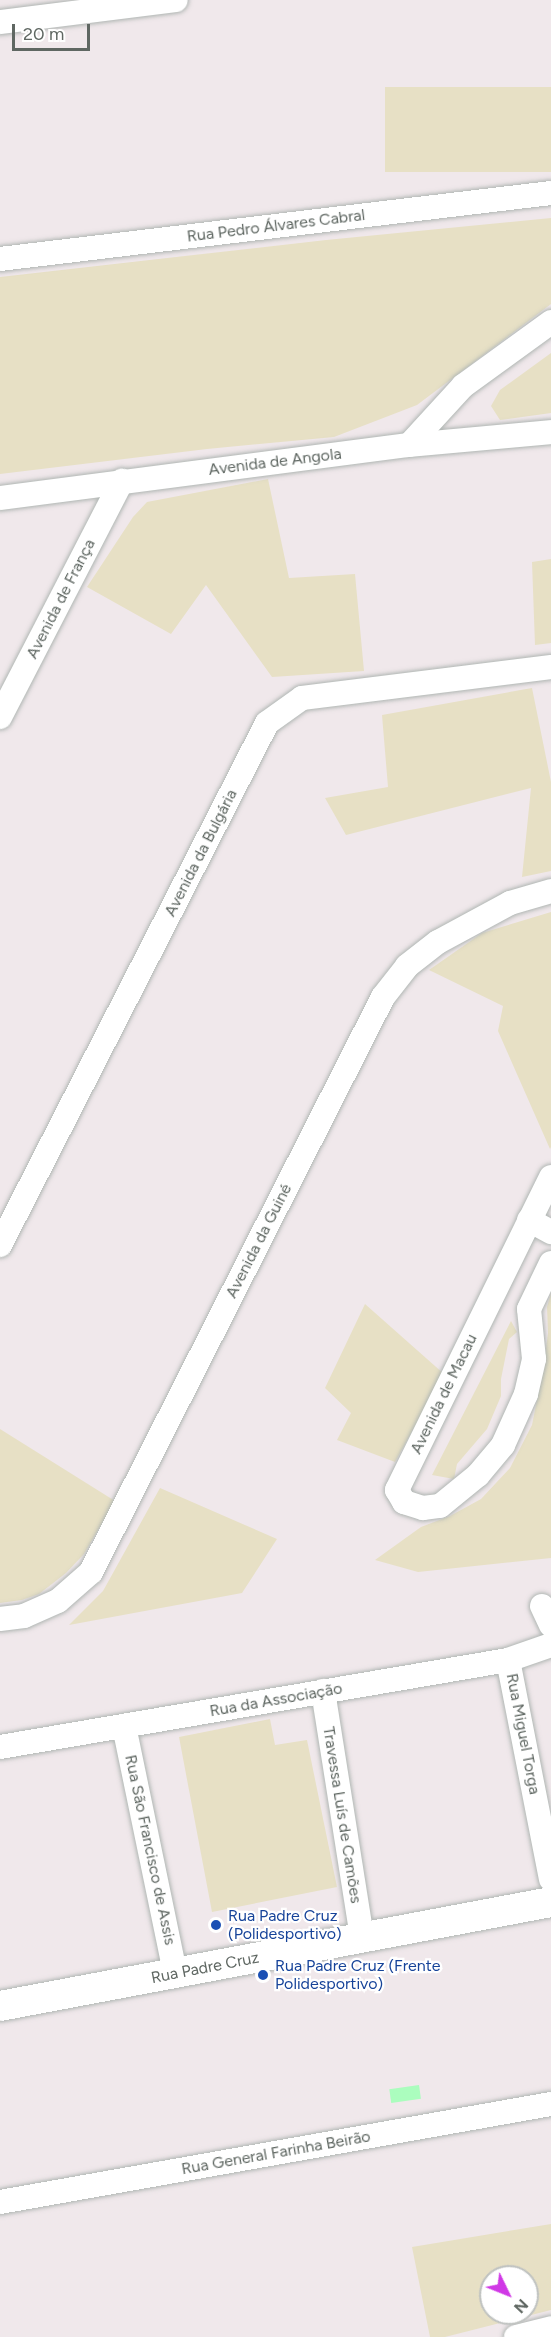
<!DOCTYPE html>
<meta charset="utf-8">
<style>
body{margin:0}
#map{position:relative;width:551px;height:2337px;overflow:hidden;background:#f0e8eb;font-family:Figtree,sans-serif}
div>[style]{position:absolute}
.green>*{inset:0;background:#e7e0c5;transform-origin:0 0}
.water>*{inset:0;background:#abfdbe;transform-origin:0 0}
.roads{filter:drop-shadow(0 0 2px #b0b6b3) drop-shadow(0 0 2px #b0b6b3)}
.minor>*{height:24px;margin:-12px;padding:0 12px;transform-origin:12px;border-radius:12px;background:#fff}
.tertiary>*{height:30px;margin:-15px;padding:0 15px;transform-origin:15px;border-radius:15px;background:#fff}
.dots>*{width:16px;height:16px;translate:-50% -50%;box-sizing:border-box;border:3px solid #fff;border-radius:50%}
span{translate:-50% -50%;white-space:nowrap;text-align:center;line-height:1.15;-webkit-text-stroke:4.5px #fff;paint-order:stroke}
.street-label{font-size:16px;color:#5f6762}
.transit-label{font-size:16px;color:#164399}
.left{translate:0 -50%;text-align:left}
.north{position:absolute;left:479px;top:2265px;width:60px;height:60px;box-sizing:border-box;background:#fff;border:2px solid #bfc2c0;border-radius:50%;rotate:133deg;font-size:16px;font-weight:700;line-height:24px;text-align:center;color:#5f6762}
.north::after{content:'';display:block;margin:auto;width:21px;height:27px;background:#d038e6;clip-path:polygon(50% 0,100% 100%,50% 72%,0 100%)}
.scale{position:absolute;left:12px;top:24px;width:78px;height:27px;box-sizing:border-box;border:3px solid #5f6762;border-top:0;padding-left:8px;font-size:18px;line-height:21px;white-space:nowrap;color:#5f6762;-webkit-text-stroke:4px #fff;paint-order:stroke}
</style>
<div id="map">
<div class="green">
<div style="left:551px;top:87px;width:85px;height:166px;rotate:90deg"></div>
<div style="clip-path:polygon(551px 218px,551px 304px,417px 405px,334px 437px,207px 449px,0 474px,0 277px,326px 240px)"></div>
<div style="clip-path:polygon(551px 353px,551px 413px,500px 420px,491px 406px,500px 390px)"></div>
<div style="clip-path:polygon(268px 479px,289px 578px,355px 574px,364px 671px,272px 677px,206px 585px,171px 634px,87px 587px,133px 517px,147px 502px)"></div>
<div style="clip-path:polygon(551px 559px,551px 643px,535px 645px,532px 562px)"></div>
<div style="clip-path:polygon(532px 688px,551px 782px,551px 871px,522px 877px,531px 788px,346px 835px,325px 798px,388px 787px,382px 715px)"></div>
<div style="clip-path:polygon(551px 912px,551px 1147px,550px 1149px,498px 1031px,503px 1006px,429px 970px,482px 933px)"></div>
<div style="clip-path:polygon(551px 1293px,551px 1558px,418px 1572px,375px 1560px,421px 1527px,450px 1516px,481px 1499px,510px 1468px,532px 1425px,543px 1370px,548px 1333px,547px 1307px)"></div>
<div style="clip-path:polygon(365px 1304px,444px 1374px,395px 1462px,337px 1440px,351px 1413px,325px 1388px)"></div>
<div style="clip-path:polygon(511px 1321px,517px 1332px,509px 1339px,501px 1379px,501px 1396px,487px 1429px,457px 1464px,454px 1479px,432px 1475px)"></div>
<div style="clip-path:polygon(0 1429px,115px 1501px,84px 1554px,66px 1573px,39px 1594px,22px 1600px,0 1603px)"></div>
<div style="clip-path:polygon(160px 1488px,277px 1539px,242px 1593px,69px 1625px,103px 1591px)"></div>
<div style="clip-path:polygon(270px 1719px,275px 1745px,307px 1740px,337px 1887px,212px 1912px,179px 1737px)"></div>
<div style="clip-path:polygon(evenodd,551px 2224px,551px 2310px,445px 2337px,430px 2337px,412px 2247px,551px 2224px,491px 2277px,527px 2277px,527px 2313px,491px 2313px,491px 2277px)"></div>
</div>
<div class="water">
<div style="left:419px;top:2085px;width:14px;height:30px;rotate:82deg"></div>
</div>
<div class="roads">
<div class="minor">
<div style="left:0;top:22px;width:177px;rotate:-7.1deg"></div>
<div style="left:0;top:259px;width:555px;rotate:-6.83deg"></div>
<div style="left:409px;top:445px;width:80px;rotate:-47.5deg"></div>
<div style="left:463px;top:386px;width:109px;rotate:-36deg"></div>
<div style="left:0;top:498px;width:412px;rotate:-7.4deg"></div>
<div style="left:409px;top:445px;width:143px;rotate:-5.2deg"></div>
<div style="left:0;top:717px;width:266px;rotate:-62.7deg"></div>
<div style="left:551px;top:1177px;width:349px;rotate:116.2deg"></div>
<div style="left:397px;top:1490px;width:14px;rotate:60deg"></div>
<div style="left:404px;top:1502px;width:20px;rotate:18deg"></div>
<div style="left:423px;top:1508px;width:17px;rotate:-7deg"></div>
<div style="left:440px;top:1506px;width:49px;rotate:-39.2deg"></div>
<div style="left:478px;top:1475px;width:39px;rotate:-50deg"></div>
<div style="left:503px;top:1445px;width:56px;rotate:-65.7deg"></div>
<div style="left:526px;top:1394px;width:36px;rotate:-77deg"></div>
<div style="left:534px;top:1359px;width:50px;rotate:-95.7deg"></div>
<div style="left:529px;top:1309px;width:51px;rotate:-64.4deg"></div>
<div style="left:529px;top:1220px;width:25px;rotate:29deg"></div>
<div style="left:0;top:1245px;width:586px;rotate:-62.91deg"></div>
<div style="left:267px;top:723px;width:43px;rotate:-35.5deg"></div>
<div style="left:302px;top:698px;width:251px;rotate:-7.1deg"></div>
<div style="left:542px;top:1606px;width:21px;rotate:65deg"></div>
<div style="left:0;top:1619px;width:24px;rotate:-7deg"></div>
<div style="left:24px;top:1616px;width:37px;rotate:-24deg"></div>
<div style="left:58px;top:1601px;width:44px;rotate:-41.3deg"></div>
<div style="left:91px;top:1572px;width:645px;rotate:-63.08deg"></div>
<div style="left:383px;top:997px;width:39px;rotate:-52deg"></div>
<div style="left:407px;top:966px;width:39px;rotate:-38deg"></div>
<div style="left:438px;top:942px;width:82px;rotate:-28.4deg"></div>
<div style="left:510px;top:903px;width:43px;rotate:-16.3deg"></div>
<div style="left:508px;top:1660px;width:223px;rotate:78.9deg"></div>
<div style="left:323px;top:1691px;width:250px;rotate:81deg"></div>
<div style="left:124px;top:1726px;width:252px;rotate:78.3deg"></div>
<div style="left:0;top:1747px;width:515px;rotate:-9.72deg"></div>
<div style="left:508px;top:1660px;width:46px;rotate:-19.2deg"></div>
<div style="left:0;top:2202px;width:560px;rotate:-10.09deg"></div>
<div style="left:516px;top:2337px;width:36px;rotate:-14deg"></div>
</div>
<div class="tertiary">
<div style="left:0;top:2006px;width:561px;rotate:-10.69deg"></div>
</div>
</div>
<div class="dots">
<div style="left:216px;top:1925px;background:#1a4fb4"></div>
<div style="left:263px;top:1975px;background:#1a4fb4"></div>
</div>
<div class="street-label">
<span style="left:276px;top:226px;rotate:-7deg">Rua Pedro Álvares Cabral</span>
<span style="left:275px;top:462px;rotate:-7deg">Avenida de Angola</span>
<span style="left:61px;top:599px;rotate:-63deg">Avenida de França</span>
<span style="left:201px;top:853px;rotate:-63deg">Avenida da Bulgária</span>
<span style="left:259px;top:1241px;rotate:-63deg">Avenida da Guiné</span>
<span style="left:444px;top:1394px;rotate:-64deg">Avenida de Macau</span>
<span style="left:276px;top:1700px;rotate:-10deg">Rua da Associação</span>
<span style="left:523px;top:1734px;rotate:79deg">Rua Miguel Torga</span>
<span style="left:342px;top:1815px;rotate:81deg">Travessa Luís de Camões</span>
<span style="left:150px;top:1850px;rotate:78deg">Rua São Francisco de Assis</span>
<span style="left:205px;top:1968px;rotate:-11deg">Rua Padre Cruz</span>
<span style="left:276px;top:2153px;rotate:-10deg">Rua General Farinha Beirão</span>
</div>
<div class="transit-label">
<span class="left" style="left:228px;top:1925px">Rua Padre Cruz<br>(Polidesportivo)</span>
<span class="left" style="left:275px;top:1975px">Rua Padre Cruz (Frente<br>Polidesportivo)</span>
</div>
<div class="north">N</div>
<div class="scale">20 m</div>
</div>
